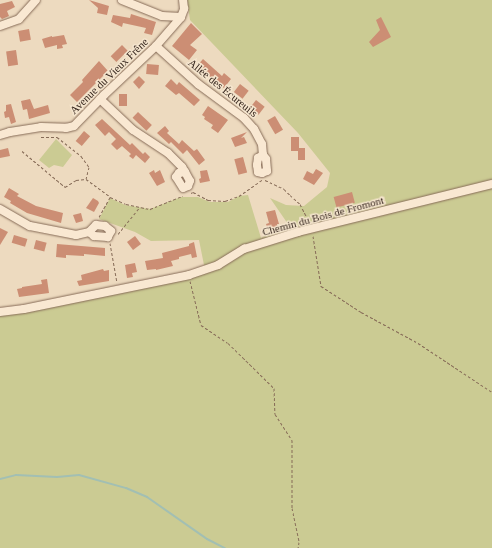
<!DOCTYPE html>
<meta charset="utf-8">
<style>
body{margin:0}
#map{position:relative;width:492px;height:548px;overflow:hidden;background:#eddabf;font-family:"Times New Roman",serif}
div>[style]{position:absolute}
.green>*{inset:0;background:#cbcb93}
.stream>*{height:2px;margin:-1px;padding:0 1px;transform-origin:1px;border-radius:1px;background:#a2bfb3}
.building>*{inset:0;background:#cc8e74;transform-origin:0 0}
.path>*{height:1px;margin-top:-0.5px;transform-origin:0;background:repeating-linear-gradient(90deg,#866b57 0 3px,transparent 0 5px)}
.roads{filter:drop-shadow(0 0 1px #866b57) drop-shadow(0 0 1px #866b57)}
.minor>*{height:8px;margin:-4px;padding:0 4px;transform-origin:4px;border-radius:4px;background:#f9e8d2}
span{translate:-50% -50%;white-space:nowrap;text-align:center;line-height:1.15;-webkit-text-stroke:3px #f5e5ce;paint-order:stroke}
.street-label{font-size:11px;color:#35251c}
</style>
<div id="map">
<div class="green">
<div style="clip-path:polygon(187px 0,492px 0,492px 548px,0 548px,0 315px,205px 270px,199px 240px,151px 241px,135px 232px,99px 219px,110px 198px,125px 205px,150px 209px,181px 197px,198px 197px,210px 202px,228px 202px,239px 196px,248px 195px,261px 238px,288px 224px,270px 198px,286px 205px,304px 206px,327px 187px,330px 173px,298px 133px,190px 20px)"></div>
<div style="clip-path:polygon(56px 139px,72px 155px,63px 167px,54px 165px,49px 168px,39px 160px)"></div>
</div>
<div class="stream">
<div style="left:0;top:479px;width:16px;rotate:-14deg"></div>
<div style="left:16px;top:475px;width:41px;rotate:2.8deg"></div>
<div style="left:57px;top:477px;width:22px;rotate:-5deg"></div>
<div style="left:79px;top:475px;width:49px;rotate:15.5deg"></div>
<div style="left:126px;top:488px;width:23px;rotate:23deg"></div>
<div style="left:147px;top:497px;width:73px;rotate:35deg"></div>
<div style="left:207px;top:539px;width:20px;rotate:27deg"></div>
</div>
<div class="building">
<div style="clip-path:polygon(89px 0,109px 6px,107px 15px,97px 13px,98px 8px)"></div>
<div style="clip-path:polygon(12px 1px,15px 7px,7px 11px,9px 16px,2px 19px,0 17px,0 4px)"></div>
<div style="clip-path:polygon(131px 14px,156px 22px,152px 35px,144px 33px,146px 28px,123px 23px,122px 27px,111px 22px,113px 15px,130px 18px)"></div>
<div style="clip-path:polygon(381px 17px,391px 37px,373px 47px,369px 42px,380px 30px,376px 20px)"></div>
<div style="clip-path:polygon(191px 23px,202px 34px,190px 45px,197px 50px,189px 60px,172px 46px)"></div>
<div style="left:29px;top:29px;width:11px;height:11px;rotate:80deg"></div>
<div style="clip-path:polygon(64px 35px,67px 44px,62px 45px,63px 48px,57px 49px,57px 45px,45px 48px,42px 39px,52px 36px,52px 37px)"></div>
<div style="left:122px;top:45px;width:8px;height:16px;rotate:45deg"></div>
<div style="left:16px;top:50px;width:15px;height:10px;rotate:82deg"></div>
<div style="clip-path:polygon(203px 59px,222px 76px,224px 73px,231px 79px,224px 88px,197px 66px)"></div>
<div style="clip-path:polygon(99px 61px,108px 71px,77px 102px,70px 95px,83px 82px,82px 80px)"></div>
<div style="left:147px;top:64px;width:12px;height:10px;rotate:5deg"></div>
<div style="clip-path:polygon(139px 76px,145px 82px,139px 89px,133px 82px)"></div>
<div style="clip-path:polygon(171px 79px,177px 85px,179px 82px,200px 100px,194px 106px,179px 93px,176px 95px,165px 86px)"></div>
<div style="left:240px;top:84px;width:11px;height:10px;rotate:38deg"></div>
<div style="left:119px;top:94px;width:8px;height:12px"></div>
<div style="clip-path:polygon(30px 99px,34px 109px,48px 105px,50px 113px,29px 119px,27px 109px,23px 110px,21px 101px)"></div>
<div style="left:256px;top:100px;width:11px;height:10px;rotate:38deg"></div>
<div style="clip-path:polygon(11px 104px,16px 122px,11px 124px,9px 117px,5px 118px,4px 112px,6px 111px,6px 105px)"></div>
<div style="clip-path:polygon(208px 106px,228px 120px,218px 133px,211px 128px,213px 125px,204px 119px,205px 117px,202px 115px)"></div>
<div style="left:138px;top:112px;width:19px;height:8px;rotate:43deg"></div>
<div style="left:275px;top:116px;width:16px;height:9px;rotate:60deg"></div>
<div style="clip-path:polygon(102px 119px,130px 145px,132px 143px,143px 154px,145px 152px,150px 157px,145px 163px,136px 155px,133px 159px,129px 156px,131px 154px,122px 146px,117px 150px,111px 144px,116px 139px,109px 132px,105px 136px,95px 125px)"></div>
<div style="clip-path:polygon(165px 126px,169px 131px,167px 133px,179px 144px,182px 140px,194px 151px,197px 149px,205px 160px,199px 165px,187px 150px,183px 154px,171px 142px,169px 144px,157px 133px)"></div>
<div style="left:84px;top:131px;width:8px;height:13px;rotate:40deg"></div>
<div style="clip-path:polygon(247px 132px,241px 138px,244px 137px,247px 143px,235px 147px,231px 138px)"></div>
<div style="clip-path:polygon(291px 137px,299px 137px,299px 148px,305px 148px,305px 160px,298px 160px,298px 151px,291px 151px)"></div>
<div style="clip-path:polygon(8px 148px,10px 156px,0 158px,0 150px)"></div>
<div style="left:243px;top:157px;width:16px;height:9px;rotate:75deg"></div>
<div style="clip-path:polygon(316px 169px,323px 173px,314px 185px,303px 179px,307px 171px,313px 174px)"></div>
<div style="clip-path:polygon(154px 170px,155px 173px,160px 170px,165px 182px,157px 186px,149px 173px)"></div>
<div style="clip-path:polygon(207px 170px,210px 181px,200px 183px,199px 179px,201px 178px,200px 171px)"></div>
<div style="clip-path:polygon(9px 188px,19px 194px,17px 196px,36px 206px,63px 213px,61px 223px,27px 213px,10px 203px,11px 201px,4px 197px)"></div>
<div style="left:352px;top:192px;width:11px;height:19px;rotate:75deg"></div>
<div style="clip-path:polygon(93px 198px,98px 201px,99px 203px,94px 212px,86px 208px)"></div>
<div style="clip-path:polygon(275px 210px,279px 224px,277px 224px,278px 228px,268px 230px,266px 224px,269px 223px,266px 212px)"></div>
<div style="clip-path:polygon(81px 213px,83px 221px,76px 223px,73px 215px)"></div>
<div style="clip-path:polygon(0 228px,8px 232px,0 245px)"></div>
<div style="left:14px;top:235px;width:14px;height:8px;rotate:17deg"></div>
<div style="left:135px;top:236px;width:10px;height:10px;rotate:53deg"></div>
<div style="left:36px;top:240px;width:11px;height:9px;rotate:15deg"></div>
<div style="clip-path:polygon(194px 242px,197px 257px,192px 258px,191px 254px,179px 257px,179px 259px,171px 261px,173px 266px,156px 270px,156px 269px,147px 270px,145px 261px,163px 258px,162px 253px,189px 246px,189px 244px)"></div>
<div style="clip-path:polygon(57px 244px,105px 248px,105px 256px,84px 254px,84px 256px,66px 255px,66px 258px,56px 257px)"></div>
<div style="clip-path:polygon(135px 263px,137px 272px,132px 273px,133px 277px,127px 278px,125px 265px)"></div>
<div style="clip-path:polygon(103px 269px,104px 271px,109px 270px,109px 281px,79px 286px,77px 281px,82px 280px,81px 275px)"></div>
<div style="clip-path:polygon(47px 279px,49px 293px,19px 297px,17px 289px,22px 288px,22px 287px,42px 284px,41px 280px)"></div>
</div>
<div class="path">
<div style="left:41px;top:137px;width:16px"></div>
<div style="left:57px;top:137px;width:31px;rotate:38deg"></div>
<div style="left:81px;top:156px;width:14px;rotate:54deg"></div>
<div style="left:89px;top:167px;width:12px;rotate:104deg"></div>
<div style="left:22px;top:151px;width:56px;rotate:39.9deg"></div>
<div style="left:65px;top:187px;width:13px;rotate:-32deg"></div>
<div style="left:76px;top:180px;width:10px;rotate:-6deg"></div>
<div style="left:86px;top:179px;width:29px;rotate:36deg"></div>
<div style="left:265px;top:180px;width:21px;rotate:25deg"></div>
<div style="left:284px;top:189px;width:8px;rotate:45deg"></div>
<div style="left:290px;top:195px;width:13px;rotate:42deg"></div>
<div style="left:300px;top:204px;width:20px;rotate:63deg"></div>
<div style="left:191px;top:193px;width:2px;rotate:-27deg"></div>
<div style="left:193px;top:192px;width:17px;rotate:28deg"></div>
<div style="left:208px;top:200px;width:17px;rotate:3deg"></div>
<div style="left:225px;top:201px;width:15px;rotate:-20deg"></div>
<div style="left:239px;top:196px;width:28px;rotate:-35deg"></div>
<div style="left:99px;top:217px;width:23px;rotate:-61deg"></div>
<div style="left:110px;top:197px;width:17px;rotate:24deg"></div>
<div style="left:126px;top:204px;width:25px;rotate:12deg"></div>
<div style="left:150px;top:209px;width:35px;rotate:-22deg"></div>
<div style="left:118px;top:234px;width:35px;rotate:-51deg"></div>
<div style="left:313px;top:236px;width:51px;rotate:80.9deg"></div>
<div style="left:321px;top:286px;width:48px;rotate:33deg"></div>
<div style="left:361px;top:312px;width:65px;rotate:28.5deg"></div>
<div style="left:418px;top:343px;width:89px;rotate:33.5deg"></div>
<div style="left:110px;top:243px;width:40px;rotate:80deg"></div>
<div style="left:190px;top:281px;width:45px;rotate:76deg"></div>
<div style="left:201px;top:325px;width:32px;rotate:34deg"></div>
<div style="left:228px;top:343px;width:64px;rotate:44.4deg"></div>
<div style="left:274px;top:388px;width:26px;rotate:88deg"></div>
<div style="left:275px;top:414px;width:31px;rotate:57deg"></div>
<div style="left:292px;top:440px;width:68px;rotate:90deg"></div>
<div style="left:292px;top:508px;width:35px;rotate:78deg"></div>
<div style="left:299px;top:542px;width:6px;rotate:99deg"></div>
</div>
<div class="roads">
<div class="minor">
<div style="left:122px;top:0;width:43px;rotate:21.8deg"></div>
<div style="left:162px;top:16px;width:19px;rotate:3deg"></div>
<div style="left:0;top:26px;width:20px;rotate:-20deg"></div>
<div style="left:19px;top:19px;width:25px;rotate:-48deg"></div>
<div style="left:156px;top:46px;width:57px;rotate:42.1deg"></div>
<div style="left:198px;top:84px;width:57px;rotate:36.5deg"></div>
<div style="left:244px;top:118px;width:15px;rotate:48deg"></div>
<div style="left:254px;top:129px;width:17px;rotate:62deg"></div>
<div style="left:262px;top:144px;width:11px;rotate:85deg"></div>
<div style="left:263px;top:155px;width:5px;rotate:53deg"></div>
<div style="left:266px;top:159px;width:12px;rotate:85deg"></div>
<div style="left:267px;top:171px;width:5px;rotate:158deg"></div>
<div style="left:262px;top:173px;width:4px;rotate:-166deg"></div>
<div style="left:258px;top:172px;width:7px;rotate:-98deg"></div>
<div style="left:257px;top:165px;width:7px;rotate:-82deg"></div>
<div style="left:258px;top:158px;width:6px;rotate:-31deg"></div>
<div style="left:100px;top:99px;width:45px;rotate:43.2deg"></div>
<div style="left:133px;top:130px;width:42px;rotate:33.3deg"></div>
<div style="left:168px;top:153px;width:20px;rotate:45deg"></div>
<div style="left:182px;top:167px;width:6px;rotate:59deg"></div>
<div style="left:185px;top:172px;width:10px;rotate:61deg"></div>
<div style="left:190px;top:181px;width:5px;rotate:112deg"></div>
<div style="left:188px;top:186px;width:5px;rotate:158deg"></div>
<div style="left:183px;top:188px;width:13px;rotate:-122deg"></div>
<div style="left:176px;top:177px;width:5px;rotate:-53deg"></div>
<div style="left:179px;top:173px;width:6px;rotate:-9deg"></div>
<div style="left:0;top:135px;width:10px;rotate:-17deg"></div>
<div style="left:10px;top:132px;width:31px;rotate:-9deg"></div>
<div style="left:41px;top:127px;width:25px;rotate:2deg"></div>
<div style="left:66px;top:128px;width:8px;rotate:-14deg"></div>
<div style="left:74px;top:126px;width:43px;rotate:-45.9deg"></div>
<div style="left:104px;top:95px;width:71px;rotate:-43.3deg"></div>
<div style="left:156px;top:46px;width:38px;rotate:-49deg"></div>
<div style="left:181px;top:17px;width:9px;rotate:-69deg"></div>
<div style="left:184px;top:9px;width:9px;rotate:-96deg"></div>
<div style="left:0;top:209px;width:34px;rotate:30deg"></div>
<div style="left:30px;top:226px;width:47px;rotate:11.1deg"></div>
<div style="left:76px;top:235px;width:13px;rotate:-13deg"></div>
<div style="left:96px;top:225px;width:9px;rotate:6deg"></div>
<div style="left:105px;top:226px;width:8px;rotate:40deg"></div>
<div style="left:111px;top:231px;width:7px;rotate:117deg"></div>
<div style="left:108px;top:237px;width:14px;rotate:-176deg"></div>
<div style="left:94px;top:236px;width:6px;rotate:-141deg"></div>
<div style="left:89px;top:232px;width:10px;rotate:-45deg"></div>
<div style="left:0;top:312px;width:24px;rotate:-7deg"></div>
<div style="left:24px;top:309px;width:168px;rotate:-11.6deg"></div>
<div style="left:189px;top:275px;width:31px;rotate:-19deg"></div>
<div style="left:218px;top:265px;width:31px;rotate:-32deg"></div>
<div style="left:244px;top:249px;width:57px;rotate:-17.5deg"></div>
<div style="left:298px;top:232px;width:200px;rotate:-13.9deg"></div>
</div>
</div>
<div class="street-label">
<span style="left:109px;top:76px;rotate:-44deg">Avenue du Vieux Frêne</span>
<span style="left:223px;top:88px;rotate:39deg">Allée des Écureuils</span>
<span style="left:323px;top:216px;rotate:-15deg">Chemin du Bois de Fromont</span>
</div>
</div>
